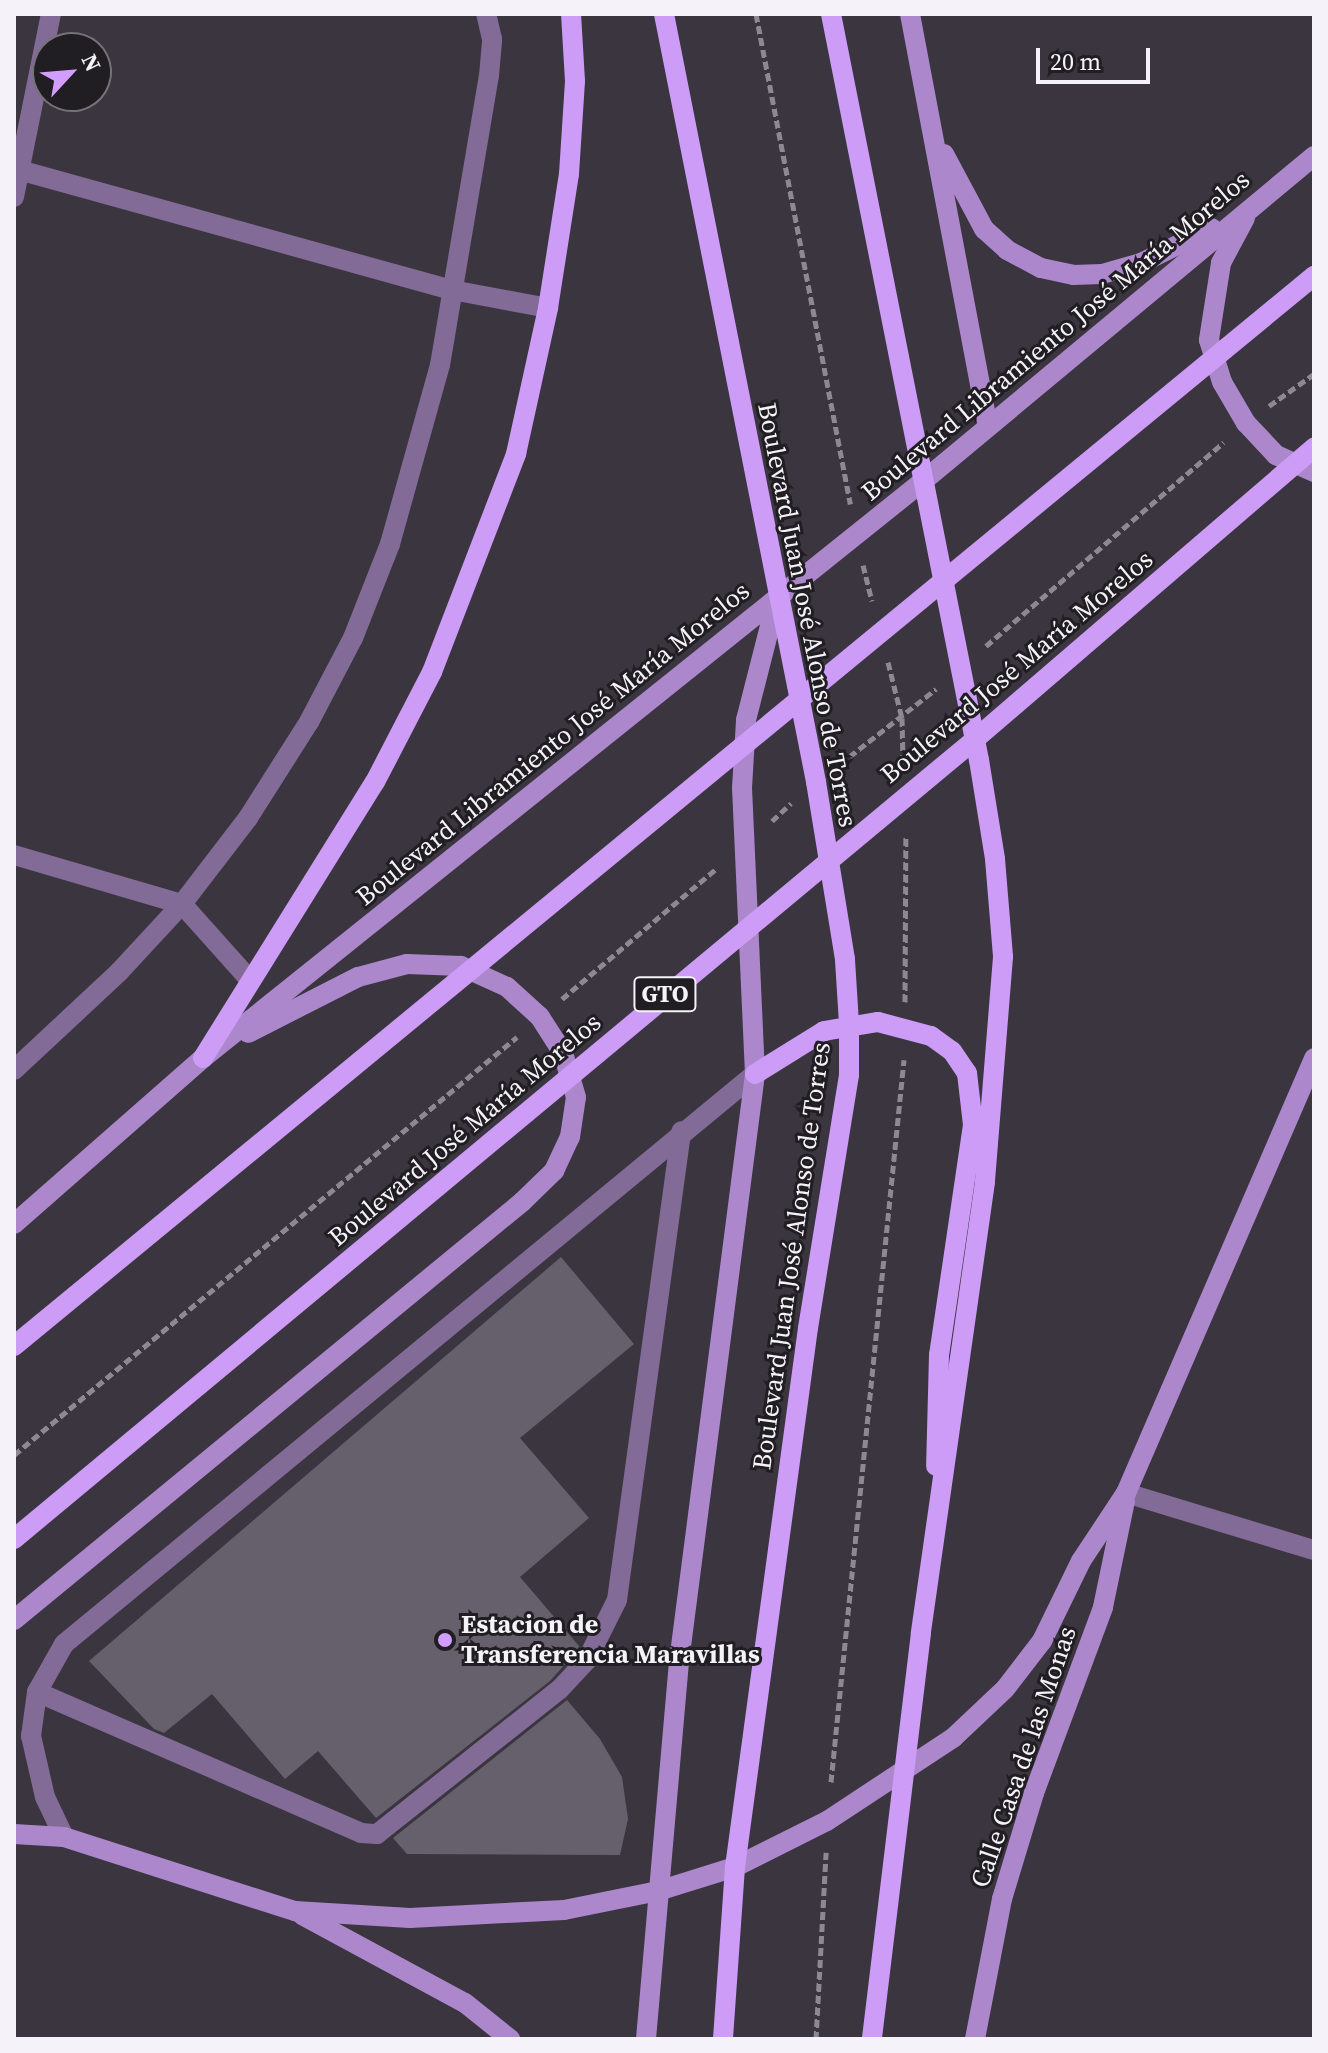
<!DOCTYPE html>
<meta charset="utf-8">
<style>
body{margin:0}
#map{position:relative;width:1328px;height:2053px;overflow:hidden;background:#3a353f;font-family:"Source Serif 4",serif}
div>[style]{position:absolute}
.building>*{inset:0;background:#65606b}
.path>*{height:5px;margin-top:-2.5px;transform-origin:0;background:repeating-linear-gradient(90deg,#8d8991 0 8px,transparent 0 12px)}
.lane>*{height:20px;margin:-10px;padding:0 10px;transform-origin:10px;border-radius:10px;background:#826b97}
.street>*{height:20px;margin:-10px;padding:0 10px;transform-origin:10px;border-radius:10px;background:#826b97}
.secondary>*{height:20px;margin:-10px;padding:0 10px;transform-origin:10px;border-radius:10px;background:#ac87cc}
.primary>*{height:20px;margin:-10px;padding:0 10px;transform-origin:10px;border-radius:10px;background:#cc9cf6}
.primary-bridge>*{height:20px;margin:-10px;padding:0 10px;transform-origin:10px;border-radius:10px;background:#cc9cf6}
.dots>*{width:22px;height:22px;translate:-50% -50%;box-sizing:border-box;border:4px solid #201e22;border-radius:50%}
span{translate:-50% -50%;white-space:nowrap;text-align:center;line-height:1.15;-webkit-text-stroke:6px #201e22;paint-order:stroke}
.shield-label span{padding:2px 6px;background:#201e22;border:2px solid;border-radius:6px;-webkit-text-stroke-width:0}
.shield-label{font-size:24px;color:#f5f2f9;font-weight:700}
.street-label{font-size:26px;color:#f5f2f9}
.poi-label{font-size:26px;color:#f5f2f9;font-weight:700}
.left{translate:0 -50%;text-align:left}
.frame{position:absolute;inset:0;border:16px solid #f5f2f9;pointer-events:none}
.north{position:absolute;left:32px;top:32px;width:80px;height:80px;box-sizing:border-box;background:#201e22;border:2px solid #757378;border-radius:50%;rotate:64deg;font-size:22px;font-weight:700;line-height:32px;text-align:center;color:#f5f2f9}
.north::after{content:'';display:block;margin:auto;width:28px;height:36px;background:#d19dfe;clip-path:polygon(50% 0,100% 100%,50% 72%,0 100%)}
.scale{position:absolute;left:1036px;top:48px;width:114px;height:36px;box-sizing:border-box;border:4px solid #f5f2f9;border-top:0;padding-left:10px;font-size:24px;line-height:28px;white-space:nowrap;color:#f5f2f9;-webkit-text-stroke:6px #201e22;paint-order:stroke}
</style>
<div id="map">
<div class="building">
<div style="clip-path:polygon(561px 1257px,634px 1344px,520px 1438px,589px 1518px,520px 1577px,579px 1646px,576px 1652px,550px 1681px,376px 1818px,318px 1751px,285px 1779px,212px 1694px,164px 1733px,154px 1729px,89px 1661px)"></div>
<div style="clip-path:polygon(567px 1700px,600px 1739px,622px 1777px,628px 1819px,620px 1855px,407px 1854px,393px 1838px)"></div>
</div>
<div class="path">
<div style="left:756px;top:14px;width:499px;rotate:79.1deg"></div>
<div style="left:1269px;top:406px;width:55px;rotate:-35.4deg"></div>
<div style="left:863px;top:565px;width:37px;rotate:76deg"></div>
<div style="left:986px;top:646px;width:313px;rotate:-40.6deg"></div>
<div style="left:888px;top:662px;width:58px;rotate:76deg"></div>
<div style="left:902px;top:718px;width:44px;rotate:88.7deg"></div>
<div style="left:840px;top:764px;width:122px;rotate:-38deg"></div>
<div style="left:772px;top:821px;width:26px;rotate:-43deg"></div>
<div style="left:562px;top:999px;width:202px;rotate:-40.2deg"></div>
<div style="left:905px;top:1002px;width:166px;rotate:-89.7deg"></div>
<div style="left:14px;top:1455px;width:654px;rotate:-39.73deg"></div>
<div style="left:831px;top:1782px;width:726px;rotate:-84.23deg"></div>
<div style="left:816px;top:2039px;width:187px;rotate:-86.9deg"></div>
</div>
<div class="lane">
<div style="left:19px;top:170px;width:449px;rotate:15.5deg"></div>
<div style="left:452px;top:290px;width:98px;rotate:10.6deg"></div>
<div style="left:14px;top:197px;width:187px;rotate:-78.6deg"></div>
<div style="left:14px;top:855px;width:175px;rotate:16.3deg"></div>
<div style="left:182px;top:904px;width:101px;rotate:48.2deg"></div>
<div style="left:14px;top:1070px;width:144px;rotate:-43deg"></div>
<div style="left:119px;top:972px;width:93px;rotate:-47.2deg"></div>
<div style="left:182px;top:904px;width:108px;rotate:-52.5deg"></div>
<div style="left:248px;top:818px;width:114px;rotate:-57.6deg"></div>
<div style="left:309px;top:722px;width:95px;rotate:-62.4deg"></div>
<div style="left:353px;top:638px;width:101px;rotate:-68.5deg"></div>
<div style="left:390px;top:544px;width:186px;rotate:-74.4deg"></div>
<div style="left:440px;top:365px;width:293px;rotate:-80.4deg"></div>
<div style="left:489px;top:76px;width:37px;rotate:-85deg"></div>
<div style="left:492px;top:39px;width:26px;rotate:-103deg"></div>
<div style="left:37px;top:1692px;width:353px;rotate:23.5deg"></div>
<div style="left:361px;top:1833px;width:16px;rotate:4deg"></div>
<div style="left:377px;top:1834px;width:232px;rotate:-38.4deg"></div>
<div style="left:559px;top:1690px;width:41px;rotate:-47deg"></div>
<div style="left:587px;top:1660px;width:67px;rotate:-63.4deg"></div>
<div style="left:617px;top:1600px;width:473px;rotate:-82.2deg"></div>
<div style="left:64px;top:1837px;width:44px;rotate:-115.4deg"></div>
<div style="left:45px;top:1797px;width:63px;rotate:-102.9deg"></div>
<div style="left:31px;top:1736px;width:44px;rotate:-82.2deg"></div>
<div style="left:37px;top:1692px;width:55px;rotate:-60.6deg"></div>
<div style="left:64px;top:1644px;width:896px;rotate:-39.52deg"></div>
</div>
<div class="street">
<div style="left:1126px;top:1493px;width:196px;rotate:16.9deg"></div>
</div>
<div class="secondary">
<div style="left:910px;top:14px;width:420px;rotate:79.3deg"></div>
<div style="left:944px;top:154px;width:85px;rotate:61.9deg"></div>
<div style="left:984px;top:229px;width:31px;rotate:42deg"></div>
<div style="left:1007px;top:250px;width:38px;rotate:28deg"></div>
<div style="left:1041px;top:268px;width:33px;rotate:12deg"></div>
<div style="left:1073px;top:275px;width:29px;rotate:-2deg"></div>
<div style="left:1102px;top:274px;width:41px;rotate:-15.8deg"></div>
<div style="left:1141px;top:263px;width:79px;rotate:-26.2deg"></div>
<div style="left:1245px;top:218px;width:51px;rotate:118.1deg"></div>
<div style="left:1221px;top:263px;width:78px;rotate:98.9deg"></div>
<div style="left:1209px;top:340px;width:44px;rotate:72.8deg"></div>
<div style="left:1222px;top:382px;width:48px;rotate:59.7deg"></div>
<div style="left:1246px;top:423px;width:44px;rotate:46.8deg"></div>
<div style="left:1276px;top:455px;width:42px;rotate:24.1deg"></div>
<div style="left:14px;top:1224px;width:252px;rotate:-41.3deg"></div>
<div style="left:203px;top:1058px;width:921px;rotate:-38.7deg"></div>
<div style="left:922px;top:482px;width:510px;rotate:-39.75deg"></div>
<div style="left:14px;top:1620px;width:658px;rotate:-39.45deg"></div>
<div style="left:522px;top:1202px;width:45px;rotate:-44.1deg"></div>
<div style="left:554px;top:1171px;width:38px;rotate:-65deg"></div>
<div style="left:570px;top:1137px;width:40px;rotate:-81.5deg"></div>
<div style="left:576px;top:1097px;width:46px;rotate:-106.5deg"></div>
<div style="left:563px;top:1053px;width:43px;rotate:-122.6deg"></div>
<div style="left:540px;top:1017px;width:45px;rotate:-137.7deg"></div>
<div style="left:507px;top:987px;width:51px;rotate:-155.5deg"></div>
<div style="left:461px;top:966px;width:54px;rotate:-177.9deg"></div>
<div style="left:407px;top:964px;width:51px;rotate:165.1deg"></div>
<div style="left:358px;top:977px;width:123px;rotate:153deg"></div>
<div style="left:14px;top:1834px;width:50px;rotate:3.4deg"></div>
<div style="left:64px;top:1837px;width:243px;rotate:17.8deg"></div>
<div style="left:295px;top:1911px;width:115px;rotate:3.5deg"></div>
<div style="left:410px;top:1918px;width:154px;rotate:-3deg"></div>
<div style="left:564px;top:1910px;width:96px;rotate:-11.4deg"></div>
<div style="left:658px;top:1891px;width:81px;rotate:-17.3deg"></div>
<div style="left:735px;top:1867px;width:103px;rotate:-26.6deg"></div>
<div style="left:827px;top:1821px;width:151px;rotate:-33.4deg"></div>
<div style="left:953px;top:1738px;width:71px;rotate:-43.3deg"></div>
<div style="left:1005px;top:1689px;width:61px;rotate:-52.4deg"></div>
<div style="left:1042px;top:1641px;width:89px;rotate:-64deg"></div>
<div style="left:1081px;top:1561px;width:82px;rotate:-56.5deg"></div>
<div style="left:1126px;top:1493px;width:474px;rotate:-66.6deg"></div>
<div style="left:302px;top:1915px;width:185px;rotate:28.4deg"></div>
<div style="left:465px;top:2003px;width:58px;rotate:38.7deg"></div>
<div style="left:646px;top:2039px;width:386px;rotate:-85deg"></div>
<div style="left:680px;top:1654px;width:585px;rotate:-82.63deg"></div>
<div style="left:755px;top:1074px;width:286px;rotate:-92.6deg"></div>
<div style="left:742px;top:788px;width:68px;rotate:-86.6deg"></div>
<div style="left:746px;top:720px;width:126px;rotate:-75.7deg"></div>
<div style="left:975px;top:2039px;width:143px;rotate:-79.1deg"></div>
<div style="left:1002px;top:1899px;width:111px;rotate:-73.2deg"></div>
<div style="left:1034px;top:1793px;width:198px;rotate:-69.6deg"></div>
<div style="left:1103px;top:1607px;width:108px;rotate:-78.3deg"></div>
</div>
<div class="primary">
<div style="left:664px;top:14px;width:783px;rotate:78.8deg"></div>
<div style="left:816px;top:782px;width:180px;rotate:80.7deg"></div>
<div style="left:845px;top:960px;width:64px;rotate:86.4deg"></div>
<div style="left:849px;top:1024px;width:51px;rotate:90deg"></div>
<div style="left:849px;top:1075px;width:256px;rotate:99.2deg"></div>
<div style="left:808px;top:1328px;width:544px;rotate:97.71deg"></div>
<div style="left:735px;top:1867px;width:172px;rotate:94deg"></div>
<div style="left:831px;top:14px;width:761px;rotate:78.78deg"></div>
<div style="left:979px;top:760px;width:100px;rotate:80.8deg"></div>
<div style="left:995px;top:859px;width:98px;rotate:85.3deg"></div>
<div style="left:1003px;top:957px;width:226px;rotate:94.6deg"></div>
<div style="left:985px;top:1182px;width:456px;rotate:98.1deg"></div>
<div style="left:921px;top:1633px;width:409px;rotate:96.9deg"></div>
<div style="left:203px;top:1058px;width:325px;rotate:-58.1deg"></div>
<div style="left:375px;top:782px;width:124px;rotate:-62.6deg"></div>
<div style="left:432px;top:672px;width:234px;rotate:-68.9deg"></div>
<div style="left:516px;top:454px;width:149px;rotate:-77.6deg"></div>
<div style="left:548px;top:308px;width:136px;rotate:-81.1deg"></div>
<div style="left:569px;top:174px;width:93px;rotate:-86.3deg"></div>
<div style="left:575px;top:81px;width:67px;rotate:-93.4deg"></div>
<div style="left:755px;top:1074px;width:81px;rotate:-31.9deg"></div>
<div style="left:824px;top:1031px;width:55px;rotate:-9.5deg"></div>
<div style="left:878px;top:1022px;width:55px;rotate:14.8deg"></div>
<div style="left:931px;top:1036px;width:26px;rotate:36deg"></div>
<div style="left:952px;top:1051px;width:27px;rotate:56deg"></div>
<div style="left:967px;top:1073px;width:52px;rotate:83.4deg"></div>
<div style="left:973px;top:1125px;width:232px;rotate:98.4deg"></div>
<div style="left:939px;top:1355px;width:111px;rotate:91.5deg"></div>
</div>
<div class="primary-bridge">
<div style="left:14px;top:1346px;width:1684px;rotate:-39.46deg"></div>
<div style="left:14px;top:1539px;width:1248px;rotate:-39.76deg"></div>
<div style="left:973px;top:741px;width:450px;rotate:-40.7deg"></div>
</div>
<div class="dots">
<div style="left:445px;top:1640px;background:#d19dfe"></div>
</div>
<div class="shield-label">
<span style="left:665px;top:994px">GTO</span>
</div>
<div class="street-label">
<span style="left:1056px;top:336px;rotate:-40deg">Boulevard Libramiento José María Morelos</span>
<span style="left:807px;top:615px;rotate:79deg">Boulevard Juan José Alonso de Torres</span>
<span style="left:1017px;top:667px;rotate:-40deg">Boulevard José María Morelos</span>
<span style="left:553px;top:744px;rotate:-39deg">Boulevard Libramiento José María Morelos</span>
<span style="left:465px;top:1130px;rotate:-40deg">Boulevard José María Morelos</span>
<span style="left:792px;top:1256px;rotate:-82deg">Boulevard Juan José Alonso de Torres</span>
<span style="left:1024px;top:1757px;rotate:-71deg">Calle Casa de las Monas</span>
</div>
<div class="poi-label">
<span class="left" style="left:461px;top:1640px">Estacion de<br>Transferencia Maravillas</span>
</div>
<div class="frame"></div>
<div class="north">N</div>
<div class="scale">20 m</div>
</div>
